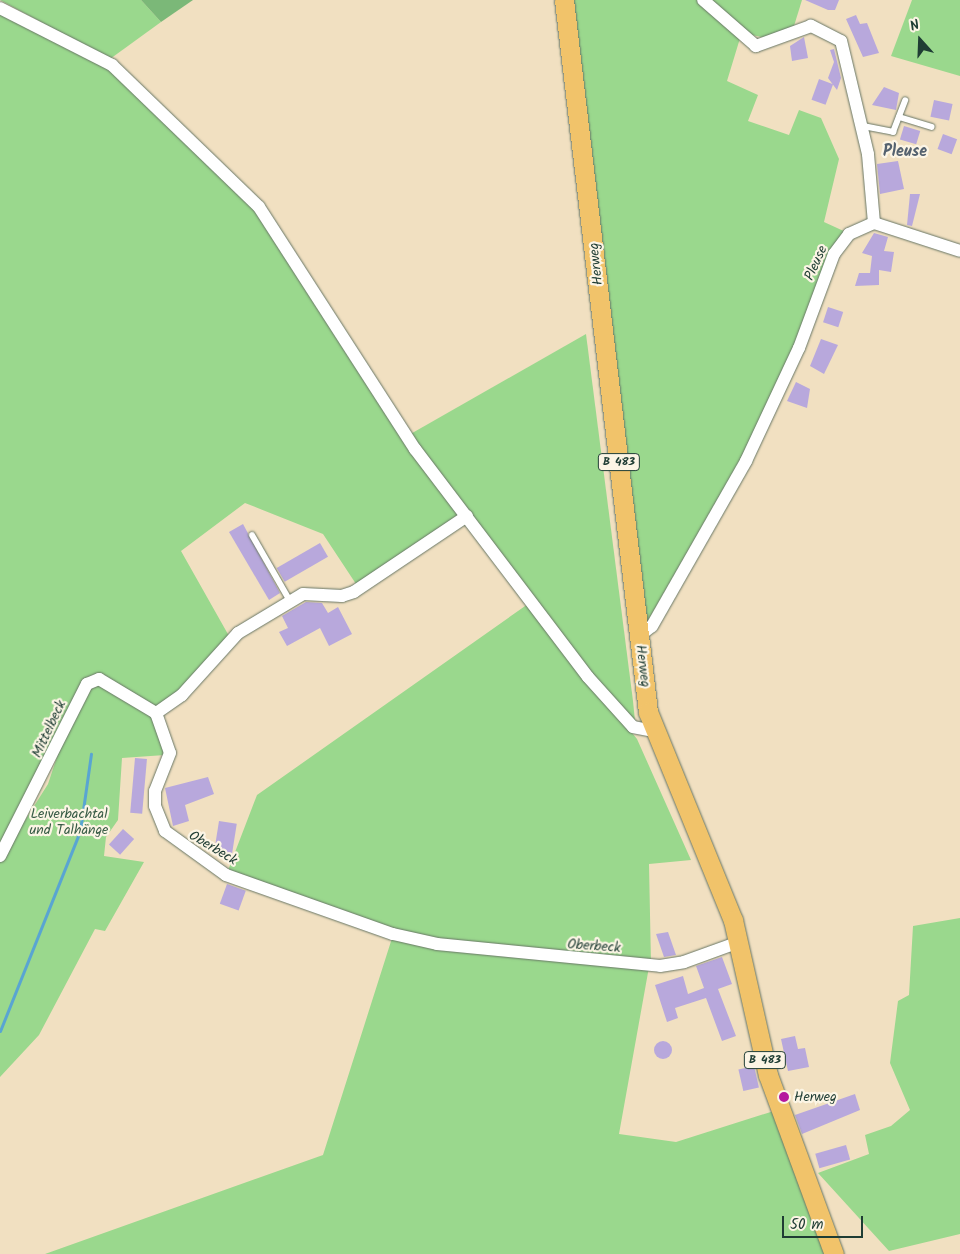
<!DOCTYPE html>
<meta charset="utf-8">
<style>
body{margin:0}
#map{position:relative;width:960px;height:1254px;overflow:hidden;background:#f1e0c1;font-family:Kalam,sans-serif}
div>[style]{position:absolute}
.green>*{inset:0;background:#9ad88d}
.forest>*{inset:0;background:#7bb878}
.stream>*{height:3px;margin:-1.5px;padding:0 1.5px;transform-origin:1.5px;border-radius:1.5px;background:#59a5d2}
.building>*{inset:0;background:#b8a8dc;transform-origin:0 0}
.round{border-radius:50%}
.roads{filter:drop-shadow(0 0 1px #687665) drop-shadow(0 0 1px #687665)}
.lane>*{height:6px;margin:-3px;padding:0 3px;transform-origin:3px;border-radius:3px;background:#fff}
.street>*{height:12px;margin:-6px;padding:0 6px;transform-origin:6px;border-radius:6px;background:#fff}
.primary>*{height:19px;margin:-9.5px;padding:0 9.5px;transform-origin:9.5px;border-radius:9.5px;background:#f1c36a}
.dots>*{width:14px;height:14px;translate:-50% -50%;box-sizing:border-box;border:2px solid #fcf5e5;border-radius:50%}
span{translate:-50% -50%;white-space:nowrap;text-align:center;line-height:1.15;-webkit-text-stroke:4.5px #fcf5e5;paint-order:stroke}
.shield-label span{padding:1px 4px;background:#fcf5e5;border:1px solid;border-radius:4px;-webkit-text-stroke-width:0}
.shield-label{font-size:12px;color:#1f3d34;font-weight:700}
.street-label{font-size:14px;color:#1f3d34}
.park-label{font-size:14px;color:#385c46}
.poi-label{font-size:14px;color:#1f3d34}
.left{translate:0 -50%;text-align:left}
.quarter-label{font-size:16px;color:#55626f;font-weight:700}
.north{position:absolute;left:895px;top:15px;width:50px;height:50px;-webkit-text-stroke:4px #fcf5e5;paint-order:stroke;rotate:340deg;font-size:14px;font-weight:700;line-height:20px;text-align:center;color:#1f3d34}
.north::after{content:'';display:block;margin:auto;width:18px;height:22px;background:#1f3d34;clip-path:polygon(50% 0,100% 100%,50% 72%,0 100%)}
.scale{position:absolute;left:782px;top:1216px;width:81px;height:22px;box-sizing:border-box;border:2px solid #1f3d34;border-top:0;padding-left:6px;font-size:15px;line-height:18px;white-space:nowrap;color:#1f3d34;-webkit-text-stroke:4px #fcf5e5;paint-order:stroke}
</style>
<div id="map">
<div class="green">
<div style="clip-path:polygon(0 0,141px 0,161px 22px,110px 59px)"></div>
<div style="clip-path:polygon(573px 0,702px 0,741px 35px,727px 81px,758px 95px,748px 121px,789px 135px,799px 110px,821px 118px,839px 159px,824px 222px,848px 233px,769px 410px,646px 624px)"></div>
<div style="clip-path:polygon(705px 0,802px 0,794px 26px,766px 38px,742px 33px)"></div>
<div style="clip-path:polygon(912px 0,960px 0,960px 76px,891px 56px)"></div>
<div style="clip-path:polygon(0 5px,107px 62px,259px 212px,461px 516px,358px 587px,323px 534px,245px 503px,181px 551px,229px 636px,156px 718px,165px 755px,122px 758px,118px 820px,106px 837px,104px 856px,144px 862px,105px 931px,95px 929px,39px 1035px,0 1077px,0 860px,48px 784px,64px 736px,0 853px)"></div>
<div style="clip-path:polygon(586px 334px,633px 701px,635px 721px,598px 685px,407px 436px)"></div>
<div style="clip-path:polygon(528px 604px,637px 739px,691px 860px,649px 864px,651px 964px,438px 943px,227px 873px,257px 795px)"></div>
<div style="clip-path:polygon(960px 918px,960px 1234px,889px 1251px,818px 1173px,869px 1154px,865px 1135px,891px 1126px,910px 1110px,890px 1063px,898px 1001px,909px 995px,913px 926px)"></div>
<div style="clip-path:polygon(393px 935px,649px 967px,619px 1134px,676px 1142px,777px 1110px,830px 1254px,45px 1254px,323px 1155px)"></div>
</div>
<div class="forest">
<div style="clip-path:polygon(141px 0,193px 0,161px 22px)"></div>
</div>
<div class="stream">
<div style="left:0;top:1031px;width:215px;rotate:-68.2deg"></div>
<div style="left:80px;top:831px;width:78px;rotate:-81.9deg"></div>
</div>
<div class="building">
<div style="clip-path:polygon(805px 0,839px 0,835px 10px,828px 10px)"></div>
<div style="clip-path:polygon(856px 15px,860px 24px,867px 23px,879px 53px,863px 57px,846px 19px)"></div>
<div style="clip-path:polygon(804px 37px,808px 58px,792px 61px,790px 46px)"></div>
<div style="clip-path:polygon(834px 49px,841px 78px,837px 90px,828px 78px,834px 62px,830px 50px)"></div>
<div style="left:819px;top:79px;width:15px;height:22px;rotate:20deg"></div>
<div style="clip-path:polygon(884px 87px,899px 93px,896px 110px,872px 105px)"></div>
<div style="left:934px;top:100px;width:19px;height:17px;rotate:12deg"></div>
<div style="left:904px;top:126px;width:17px;height:14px;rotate:17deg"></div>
<div style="left:943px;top:134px;width:15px;height:16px;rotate:20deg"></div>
<div style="clip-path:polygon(898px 161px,904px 189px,880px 194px,877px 164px)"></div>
<div style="clip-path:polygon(910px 194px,920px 194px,912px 226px,907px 225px)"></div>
<div style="clip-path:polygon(874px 233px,888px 237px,884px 251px,894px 252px,891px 272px,879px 270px,879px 285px,855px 286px,859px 273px,870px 273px,872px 256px,862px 253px)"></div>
<div style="left:828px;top:307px;width:16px;height:16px;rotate:18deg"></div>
<div style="clip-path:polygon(821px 339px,838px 345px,824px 374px,810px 366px)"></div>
<div style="clip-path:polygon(796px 382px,810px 389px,807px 408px,787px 401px)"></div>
<div style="clip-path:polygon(243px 524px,280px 593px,269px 600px,229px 532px)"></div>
<div style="left:320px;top:543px;width:16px;height:50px;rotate:60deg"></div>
<div style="clip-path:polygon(306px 602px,322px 603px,328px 613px,338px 607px,352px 634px,329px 646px,320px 628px,287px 646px,279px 632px,288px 628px,282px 616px)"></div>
<div style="left:135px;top:758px;width:12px;height:55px;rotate:5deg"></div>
<div style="clip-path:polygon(208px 777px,214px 794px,185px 805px,189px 821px,173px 826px,165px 788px)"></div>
<div style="left:219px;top:821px;width:18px;height:32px;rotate:9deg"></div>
<div style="left:123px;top:829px;width:15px;height:21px;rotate:42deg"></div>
<div style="left:227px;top:884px;width:20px;height:21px;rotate:20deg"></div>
<div style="clip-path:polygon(668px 932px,676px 955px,664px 957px,656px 934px)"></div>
<div style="clip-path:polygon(722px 957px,732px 984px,718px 989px,736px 1036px,722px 1041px,706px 998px,675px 1008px,678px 1018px,667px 1022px,655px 985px,683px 976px,688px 994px,704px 988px,696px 966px)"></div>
<div style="clip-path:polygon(795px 1036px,798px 1049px,805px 1048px,809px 1067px,788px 1071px,781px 1039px)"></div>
<div class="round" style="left:654px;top:1041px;width:18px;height:18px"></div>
<div style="left:754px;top:1066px;width:22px;height:16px;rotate:77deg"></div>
<div style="clip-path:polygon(855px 1094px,860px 1110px,802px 1134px,795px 1115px)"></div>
<div style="left:846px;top:1145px;width:15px;height:32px;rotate:74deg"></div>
</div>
<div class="roads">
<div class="lane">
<div style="left:899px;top:117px;width:34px;rotate:17deg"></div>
<div style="left:863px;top:126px;width:31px;rotate:11deg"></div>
<div style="left:893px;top:132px;width:34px;rotate:-69deg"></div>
<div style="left:252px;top:535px;width:76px;rotate:60.1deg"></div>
</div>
<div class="street">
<div style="left:0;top:8px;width:126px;rotate:27deg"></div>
<div style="left:112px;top:65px;width:204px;rotate:44deg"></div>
<div style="left:259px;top:207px;width:288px;rotate:57.2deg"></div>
<div style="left:415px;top:449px;width:286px;rotate:52.8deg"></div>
<div style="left:588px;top:677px;width:67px;rotate:48deg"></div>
<div style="left:633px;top:727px;width:20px;rotate:11deg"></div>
<div style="left:874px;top:223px;width:90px;rotate:18deg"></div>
<div style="left:467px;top:516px;width:136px;rotate:146.1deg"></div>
<div style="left:354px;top:592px;width:13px;rotate:162deg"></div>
<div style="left:342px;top:596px;width:39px;rotate:-177deg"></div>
<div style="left:303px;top:594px;width:76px;rotate:149deg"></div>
<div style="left:238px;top:633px;width:84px;rotate:132.1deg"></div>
<div style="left:182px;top:695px;width:32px;rotate:145deg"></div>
<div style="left:156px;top:713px;width:42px;rotate:70.7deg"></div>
<div style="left:170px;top:753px;width:41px;rotate:111.5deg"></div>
<div style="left:155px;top:791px;width:15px;rotate:90deg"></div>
<div style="left:155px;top:806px;width:27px;rotate:68deg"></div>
<div style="left:165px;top:831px;width:75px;rotate:35.8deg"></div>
<div style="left:226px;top:875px;width:177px;rotate:19.5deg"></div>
<div style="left:393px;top:934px;width:45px;rotate:12.8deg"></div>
<div style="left:437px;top:944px;width:224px;rotate:5.6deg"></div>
<div style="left:660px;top:966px;width:24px;rotate:-9deg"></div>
<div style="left:684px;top:962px;width:59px;rotate:-20deg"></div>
<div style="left:639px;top:636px;width:16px;rotate:-38deg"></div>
<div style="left:652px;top:626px;width:190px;rotate:-60.3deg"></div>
<div style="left:746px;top:461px;width:125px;rotate:-64.9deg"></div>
<div style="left:799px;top:348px;width:100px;rotate:-69.6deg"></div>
<div style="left:834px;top:254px;width:25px;rotate:-53deg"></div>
<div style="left:849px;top:234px;width:27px;rotate:-24deg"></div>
<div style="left:874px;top:223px;width:69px;rotate:-95deg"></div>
<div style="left:868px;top:154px;width:116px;rotate:-103.4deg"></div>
<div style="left:841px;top:41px;width:34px;rotate:-153deg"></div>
<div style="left:811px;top:26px;width:59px;rotate:160deg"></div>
<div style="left:756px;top:46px;width:70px;rotate:-139deg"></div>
<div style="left:0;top:856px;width:193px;rotate:-63.2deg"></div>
<div style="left:87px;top:684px;width:13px;rotate:-23deg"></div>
<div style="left:99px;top:679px;width:66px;rotate:30.8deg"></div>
</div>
<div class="primary">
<div style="left:564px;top:0;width:717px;rotate:83.27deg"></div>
<div style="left:648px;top:712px;width:225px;rotate:67.8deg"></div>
<div style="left:733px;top:920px;width:159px;rotate:77.3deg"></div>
<div style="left:768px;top:1075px;width:191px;rotate:69.8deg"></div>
</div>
</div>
<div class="dots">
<div style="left:784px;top:1097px;background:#b5179e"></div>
</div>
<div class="shield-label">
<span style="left:619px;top:462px">B 483</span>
<span style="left:765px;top:1060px">B 483</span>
</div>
<div class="street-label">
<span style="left:816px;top:263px;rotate:-66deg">Pleuse</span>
<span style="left:596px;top:264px;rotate:-96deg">Herweg</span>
<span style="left:643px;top:666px;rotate:83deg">Herweg</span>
<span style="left:49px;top:729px;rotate:-65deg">Mittelbeck</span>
<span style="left:213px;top:848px;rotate:31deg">Oberbeck</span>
<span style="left:594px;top:946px;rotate:4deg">Oberbeck</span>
</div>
<div class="park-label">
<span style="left:69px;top:822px">Leiverbachtal<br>und Talhänge</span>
</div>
<div class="poi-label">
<span class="left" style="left:794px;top:1097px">Herweg</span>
</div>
<div class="quarter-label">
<span style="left:905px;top:152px">Pleuse</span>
</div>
<div class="north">N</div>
<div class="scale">50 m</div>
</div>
